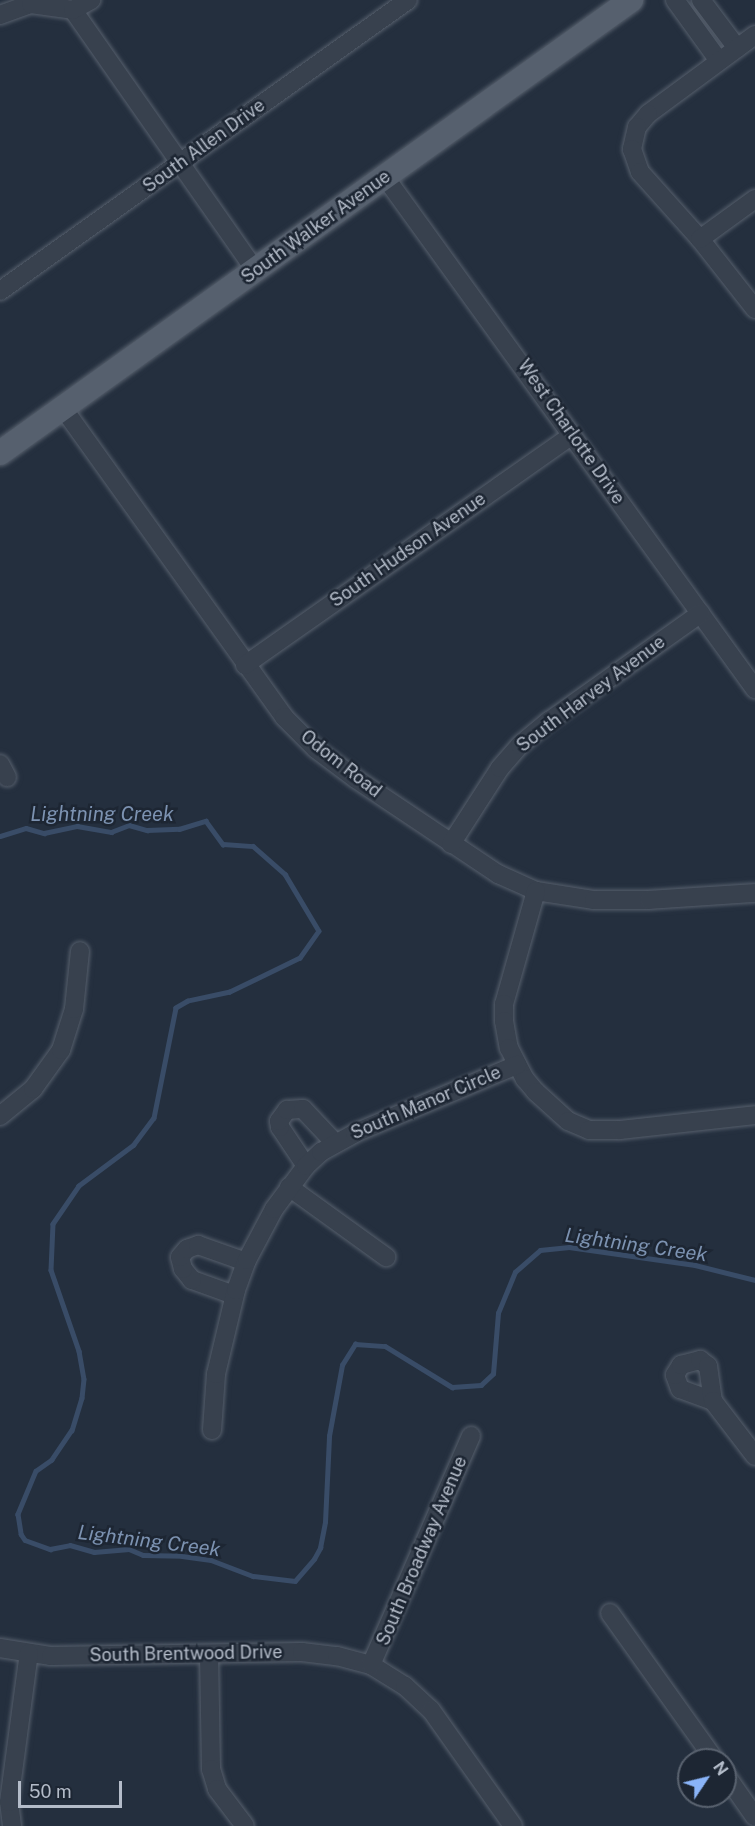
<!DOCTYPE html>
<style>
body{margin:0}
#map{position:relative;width:755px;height:1826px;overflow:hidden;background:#242f3e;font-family:"Public Sans",sans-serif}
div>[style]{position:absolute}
.stream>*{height:4.5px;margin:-2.25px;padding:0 2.25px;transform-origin:2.25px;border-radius:2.25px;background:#394c67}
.roads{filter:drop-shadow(0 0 2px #565f6c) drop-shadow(0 0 2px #565f6c)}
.minor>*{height:18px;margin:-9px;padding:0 9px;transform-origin:9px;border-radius:9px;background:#38414e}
.major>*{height:24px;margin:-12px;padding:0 12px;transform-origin:12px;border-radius:12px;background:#56606e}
span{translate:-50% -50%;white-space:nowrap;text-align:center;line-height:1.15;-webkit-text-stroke:5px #1d2633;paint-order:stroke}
.street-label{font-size:18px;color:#b4bcc9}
.water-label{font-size:20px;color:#7c92b1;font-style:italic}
.north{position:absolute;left:677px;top:1748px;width:60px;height:60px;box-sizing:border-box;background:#1d2633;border:2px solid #59626f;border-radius:50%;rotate:55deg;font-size:16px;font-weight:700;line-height:24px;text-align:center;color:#b4bcc9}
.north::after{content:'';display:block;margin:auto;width:21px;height:27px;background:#8ab4f8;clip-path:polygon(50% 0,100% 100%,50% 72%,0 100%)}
.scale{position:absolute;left:18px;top:1781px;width:104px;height:27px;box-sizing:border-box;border:3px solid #b4bcc9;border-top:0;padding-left:8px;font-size:18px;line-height:21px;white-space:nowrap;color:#b4bcc9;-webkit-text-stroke:4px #1d2633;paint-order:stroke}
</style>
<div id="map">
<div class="stream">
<div style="left:0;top:836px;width:27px;rotate:-17deg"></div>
<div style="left:26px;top:828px;width:19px;rotate:16deg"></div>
<div style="left:44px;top:833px;width:34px;rotate:-12deg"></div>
<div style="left:77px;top:826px;width:35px;rotate:10deg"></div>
<div style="left:111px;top:832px;width:19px;rotate:-21deg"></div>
<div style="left:129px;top:825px;width:19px;rotate:16deg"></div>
<div style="left:147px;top:830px;width:32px;rotate:-2deg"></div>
<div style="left:179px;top:829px;width:28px;rotate:-17deg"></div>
<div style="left:206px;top:821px;width:29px;rotate:54deg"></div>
<div style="left:223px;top:844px;width:30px;rotate:4deg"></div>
<div style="left:253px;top:846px;width:43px;rotate:41.2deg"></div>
<div style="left:285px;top:874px;width:66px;rotate:59.2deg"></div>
<div style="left:319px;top:931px;width:33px;rotate:125deg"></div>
<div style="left:300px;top:958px;width:78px;rotate:154.1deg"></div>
<div style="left:230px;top:992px;width:43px;rotate:167.9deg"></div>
<div style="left:188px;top:1001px;width:14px;rotate:150deg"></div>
<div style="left:176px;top:1008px;width:112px;rotate:101.3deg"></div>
<div style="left:154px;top:1118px;width:34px;rotate:127deg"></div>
<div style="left:134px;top:1145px;width:69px;rotate:143.3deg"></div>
<div style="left:79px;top:1186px;width:46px;rotate:124.4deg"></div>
<div style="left:53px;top:1224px;width:46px;rotate:92.5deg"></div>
<div style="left:51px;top:1270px;width:86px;rotate:70.9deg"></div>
<div style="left:79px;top:1351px;width:28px;rotate:80deg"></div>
<div style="left:84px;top:1379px;width:19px;rotate:96deg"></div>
<div style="left:82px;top:1398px;width:34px;rotate:107deg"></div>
<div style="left:72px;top:1430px;width:36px;rotate:124deg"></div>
<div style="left:52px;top:1460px;width:19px;rotate:145deg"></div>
<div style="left:36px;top:1471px;width:47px;rotate:112.7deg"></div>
<div style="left:18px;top:1514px;width:20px;rotate:81deg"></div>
<div style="left:21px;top:1534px;width:7px;rotate:56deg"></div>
<div style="left:25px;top:1540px;width:27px;rotate:20deg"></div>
<div style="left:50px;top:1549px;width:20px;rotate:-11deg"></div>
<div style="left:70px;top:1545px;width:25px;rotate:16deg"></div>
<div style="left:94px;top:1552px;width:35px;rotate:-5deg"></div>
<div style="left:129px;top:1549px;width:15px;rotate:23deg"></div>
<div style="left:143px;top:1555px;width:39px;rotate:1deg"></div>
<div style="left:182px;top:1556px;width:29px;rotate:8deg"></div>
<div style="left:211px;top:1560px;width:45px;rotate:20.9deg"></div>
<div style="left:253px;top:1576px;width:42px;rotate:6.8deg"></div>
<div style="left:295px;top:1581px;width:29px;rotate:-49deg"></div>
<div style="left:314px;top:1559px;width:13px;rotate:-61deg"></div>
<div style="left:320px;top:1548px;width:26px;rotate:-79deg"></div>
<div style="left:325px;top:1522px;width:86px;rotate:-87.3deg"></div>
<div style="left:329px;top:1436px;width:72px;rotate:-79.6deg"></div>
<div style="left:342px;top:1365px;width:25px;rotate:-58deg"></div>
<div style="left:355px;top:1344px;width:30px;rotate:4deg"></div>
<div style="left:385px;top:1346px;width:79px;rotate:31.5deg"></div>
<div style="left:452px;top:1387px;width:29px;rotate:-4deg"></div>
<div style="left:481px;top:1385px;width:16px;rotate:-43deg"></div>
<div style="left:493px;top:1374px;width:61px;rotate:-85.3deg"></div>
<div style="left:498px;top:1313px;width:44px;rotate:-67.5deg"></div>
<div style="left:515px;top:1272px;width:33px;rotate:-41deg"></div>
<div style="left:540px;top:1250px;width:29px;rotate:-6deg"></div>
<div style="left:569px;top:1247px;width:127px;rotate:8.1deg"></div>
<div style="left:695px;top:1265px;width:62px;rotate:14deg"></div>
</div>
<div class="roads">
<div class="minor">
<div style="left:675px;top:0;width:75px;rotate:54.2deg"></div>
<div style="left:701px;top:0;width:60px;rotate:53.1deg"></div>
<div style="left:73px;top:10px;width:317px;rotate:55deg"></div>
<div style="left:0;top:15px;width:33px;rotate:-20deg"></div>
<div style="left:31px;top:4px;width:42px;rotate:8.1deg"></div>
<div style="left:73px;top:10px;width:21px;rotate:-29deg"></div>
<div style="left:755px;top:35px;width:133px;rotate:143.6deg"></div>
<div style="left:648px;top:114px;width:17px;rotate:130deg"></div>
<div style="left:637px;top:127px;width:23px;rotate:103deg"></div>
<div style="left:632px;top:149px;width:24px;rotate:71deg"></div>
<div style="left:640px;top:172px;width:90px;rotate:48.2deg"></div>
<div style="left:700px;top:239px;width:89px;rotate:51.8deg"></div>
<div style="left:385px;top:177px;width:632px;rotate:54.15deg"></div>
<div style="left:700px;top:239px;width:68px;rotate:-36deg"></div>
<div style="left:0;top:291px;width:501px;rotate:-35.5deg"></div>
<div style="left:63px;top:408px;width:380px;rotate:54.4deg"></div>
<div style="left:284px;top:717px;width:45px;rotate:45deg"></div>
<div style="left:316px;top:749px;width:50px;rotate:36.9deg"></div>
<div style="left:356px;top:779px;width:171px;rotate:33.8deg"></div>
<div style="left:498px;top:874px;width:42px;rotate:24.1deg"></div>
<div style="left:536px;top:891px;width:59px;rotate:8.8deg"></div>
<div style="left:594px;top:900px;width:55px"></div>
<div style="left:649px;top:900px;width:106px;rotate:-3.8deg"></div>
<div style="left:245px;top:665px;width:400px;rotate:-35.1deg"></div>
<div style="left:0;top:764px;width:15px;rotate:62deg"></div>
<div style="left:451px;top:844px;width:90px;rotate:-57.2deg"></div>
<div style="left:500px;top:768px;width:30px;rotate:-49deg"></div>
<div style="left:520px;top:745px;width:38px;rotate:-40deg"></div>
<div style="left:549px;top:721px;width:186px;rotate:-35.4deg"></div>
<div style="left:536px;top:891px;width:117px;rotate:105.8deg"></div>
<div style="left:504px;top:1004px;width:17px;rotate:90deg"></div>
<div style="left:504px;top:1021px;width:27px;rotate:80deg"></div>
<div style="left:509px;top:1048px;width:35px;rotate:63deg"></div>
<div style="left:525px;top:1079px;width:17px;rotate:50deg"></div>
<div style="left:536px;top:1092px;width:43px;rotate:42.2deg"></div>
<div style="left:568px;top:1121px;width:23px;rotate:23deg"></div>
<div style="left:589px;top:1130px;width:31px"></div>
<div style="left:620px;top:1130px;width:136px;rotate:-6.3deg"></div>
<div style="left:0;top:1116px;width:43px;rotate:-39.3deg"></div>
<div style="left:33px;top:1089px;width:48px;rotate:-54.3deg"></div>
<div style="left:61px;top:1050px;width:43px;rotate:-72.4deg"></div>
<div style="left:74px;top:1009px;width:58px;rotate:-84.1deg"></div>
<div style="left:306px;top:1166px;width:47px;rotate:-123.7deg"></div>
<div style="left:280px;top:1127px;width:6px;rotate:-99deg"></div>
<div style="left:279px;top:1121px;width:14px;rotate:-54deg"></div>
<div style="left:287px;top:1110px;width:16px;rotate:-4deg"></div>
<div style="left:303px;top:1109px;width:47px;rotate:46.7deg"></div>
<div style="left:289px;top:1187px;width:120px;rotate:35.8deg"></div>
<div style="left:234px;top:1295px;width:45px;rotate:-160.3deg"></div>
<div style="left:192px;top:1280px;width:14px;rotate:-129deg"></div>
<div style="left:183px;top:1269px;width:12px;rotate:-104deg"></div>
<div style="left:180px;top:1257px;width:11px;rotate:-49deg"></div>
<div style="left:187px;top:1249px;width:12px;rotate:-20deg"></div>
<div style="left:198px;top:1245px;width:51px;rotate:19.5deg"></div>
<div style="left:713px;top:1401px;width:35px;rotate:-160deg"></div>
<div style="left:680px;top:1389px;width:15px;rotate:-110deg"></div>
<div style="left:675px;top:1375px;width:12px;rotate:-59deg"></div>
<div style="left:681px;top:1365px;width:20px;rotate:-15deg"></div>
<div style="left:700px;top:1360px;width:10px;rotate:37deg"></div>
<div style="left:708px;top:1366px;width:35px;rotate:82deg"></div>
<div style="left:713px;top:1401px;width:69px;rotate:52.6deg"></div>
<div style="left:212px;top:1430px;width:56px;rotate:-85.9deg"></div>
<div style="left:216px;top:1374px;width:86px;rotate:-76.6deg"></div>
<div style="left:236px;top:1290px;width:32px;rotate:-70deg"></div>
<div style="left:247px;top:1260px;width:58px;rotate:-62.1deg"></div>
<div style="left:274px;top:1209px;width:54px;rotate:-53.3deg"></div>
<div style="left:306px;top:1166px;width:21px;rotate:-43deg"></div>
<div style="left:321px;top:1152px;width:39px;rotate:-29deg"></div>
<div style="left:355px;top:1133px;width:176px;rotate:-22.8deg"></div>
<div style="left:610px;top:1613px;width:181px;rotate:54.5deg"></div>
<div style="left:0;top:1648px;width:52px;rotate:8.9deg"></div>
<div style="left:51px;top:1656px;width:251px;rotate:-0.9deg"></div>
<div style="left:302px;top:1652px;width:35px;rotate:7deg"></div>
<div style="left:337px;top:1656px;width:35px;rotate:15deg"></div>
<div style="left:371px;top:1665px;width:40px;rotate:32deg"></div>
<div style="left:405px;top:1686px;width:35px;rotate:43deg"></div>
<div style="left:431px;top:1710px;width:142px;rotate:54.7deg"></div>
<div style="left:209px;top:1654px;width:115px;rotate:89deg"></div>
<div style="left:211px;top:1769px;width:21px;rotate:73deg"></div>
<div style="left:217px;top:1789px;width:46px;rotate:52.9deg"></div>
<div style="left:371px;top:1665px;width:250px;rotate:-66.4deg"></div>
<div style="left:725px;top:1774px;width:52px;rotate:55.1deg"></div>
<div style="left:12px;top:1826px;width:24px;rotate:-97deg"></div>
<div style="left:9px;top:1802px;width:150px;rotate:-82.4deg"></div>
</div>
<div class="major">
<div style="left:0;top:453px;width:777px;rotate:-35.67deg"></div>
</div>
</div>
<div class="street-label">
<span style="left:204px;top:146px;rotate:-36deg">South Allen Drive</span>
<span style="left:316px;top:227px;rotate:-36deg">South Walker Avenue</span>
<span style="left:571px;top:432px;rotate:55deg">West Charlotte Drive</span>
<span style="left:408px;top:550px;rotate:-35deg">South Hudson Avenue</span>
<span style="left:591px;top:694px;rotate:-37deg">South Harvey Avenue</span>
<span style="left:341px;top:764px;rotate:38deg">Odom Road</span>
<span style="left:426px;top:1103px;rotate:-23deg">South Manor Circle</span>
<span style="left:422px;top:1551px;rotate:-67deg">South Broadway Avenue</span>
<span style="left:186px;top:1654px;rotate:-1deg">South Brentwood Drive</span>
</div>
<div class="water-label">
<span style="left:102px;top:814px">Lightning Creek</span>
<span style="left:636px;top:1245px;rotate:8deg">Lightning Creek</span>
<span style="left:149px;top:1541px;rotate:7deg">Lightning Creek</span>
</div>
<div class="north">N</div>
<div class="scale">50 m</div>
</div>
